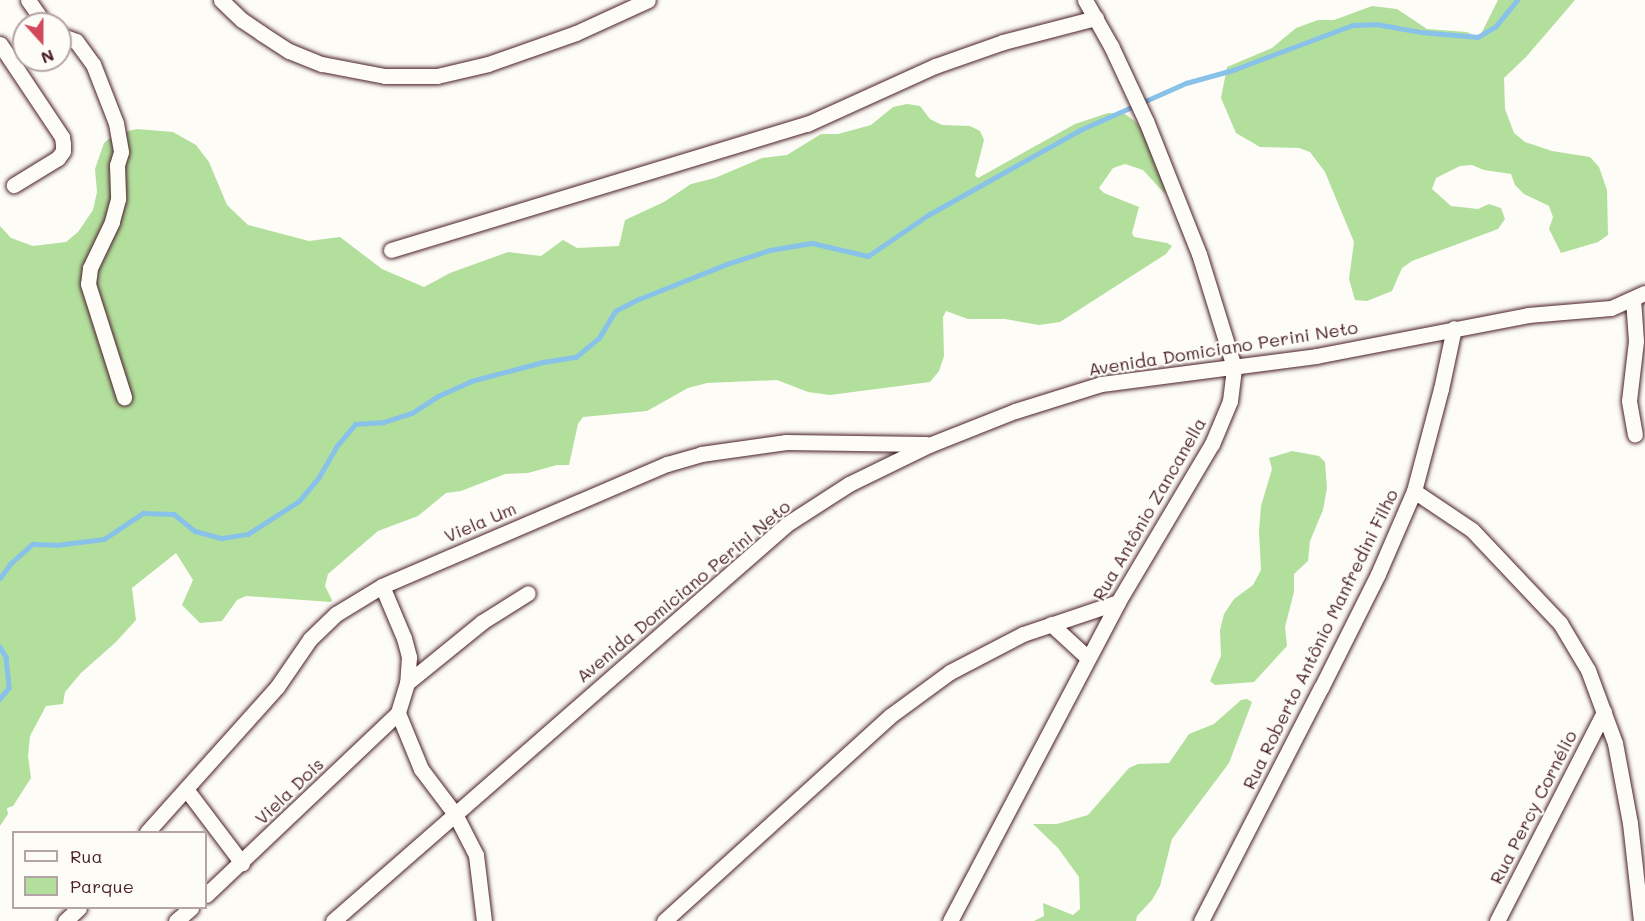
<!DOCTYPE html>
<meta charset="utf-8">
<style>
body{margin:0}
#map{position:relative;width:1645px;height:921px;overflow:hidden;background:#fdfcf7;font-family:Mali,sans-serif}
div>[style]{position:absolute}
.green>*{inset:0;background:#b3df9d}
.stream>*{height:4.5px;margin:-2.25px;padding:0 2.25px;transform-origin:2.25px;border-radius:2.25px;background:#89c2e8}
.roads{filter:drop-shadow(0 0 2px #4a1f2b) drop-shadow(0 0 2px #4a1f2b)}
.street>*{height:15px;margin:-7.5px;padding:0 7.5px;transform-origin:7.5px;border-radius:7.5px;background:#fdfcf7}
span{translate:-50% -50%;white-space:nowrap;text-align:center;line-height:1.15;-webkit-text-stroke:4.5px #fdfcf7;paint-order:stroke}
.street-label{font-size:18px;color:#4a1f2b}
.legend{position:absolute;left:12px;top:831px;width:195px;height:78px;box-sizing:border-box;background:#fdfcf7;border:2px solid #b5a4a5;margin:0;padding:8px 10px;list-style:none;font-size:18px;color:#4a1f2b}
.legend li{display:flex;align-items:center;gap:12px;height:30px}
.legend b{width:30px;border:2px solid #b5a4a5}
.north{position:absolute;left:12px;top:12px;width:60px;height:60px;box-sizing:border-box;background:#fdfcf7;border:2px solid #b5a4a5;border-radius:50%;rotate:159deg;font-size:16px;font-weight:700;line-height:24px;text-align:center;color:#4a1f2b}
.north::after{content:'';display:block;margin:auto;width:21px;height:27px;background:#d1495b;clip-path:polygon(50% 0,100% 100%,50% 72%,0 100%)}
</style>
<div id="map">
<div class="green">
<div style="clip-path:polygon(1498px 0,1575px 0,1526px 57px,1504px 78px,1505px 109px,1514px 133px,1525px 142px,1552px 151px,1590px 157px,1599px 167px,1607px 190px,1608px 235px,1598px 242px,1561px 253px,1549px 229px,1553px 217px,1549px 206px,1524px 194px,1515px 185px,1511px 174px,1484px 170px,1472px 165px,1460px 166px,1436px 178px,1432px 189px,1451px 206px,1478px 209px,1489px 204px,1501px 208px,1505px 219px,1498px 229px,1412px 261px,1402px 268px,1392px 291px,1367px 301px,1355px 300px,1349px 279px,1354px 242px,1325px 172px,1310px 152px,1299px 148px,1260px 147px,1236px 133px,1221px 98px,1227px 67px,1272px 48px,1296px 28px,1318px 20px,1334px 20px,1372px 6px,1397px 9px,1427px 29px,1467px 32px,1479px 38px)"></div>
<div style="clip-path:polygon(907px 104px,920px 106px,930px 119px,942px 125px,970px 126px,980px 131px,984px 140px,975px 175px,978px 178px,1075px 124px,1108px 113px,1125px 114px,1136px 122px,1149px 142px,1164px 181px,1165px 194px,1143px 170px,1125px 164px,1113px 168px,1099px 188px,1104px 193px,1139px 207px,1132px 233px,1134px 237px,1167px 243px,1172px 246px,1166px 254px,1060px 322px,1039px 325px,1005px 319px,968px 319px,946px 311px,943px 317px,944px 356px,939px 371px,930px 382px,830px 395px,808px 392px,777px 380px,707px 383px,688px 388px,647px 411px,583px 417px,578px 424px,569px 465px,557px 465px,528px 473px,505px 474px,461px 491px,446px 493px,418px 516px,378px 531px,328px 574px,325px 586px,332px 600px,331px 602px,246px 596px,237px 600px,222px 621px,200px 623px,182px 605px,193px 580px,176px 553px,132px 588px,136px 620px,116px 642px,81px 673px,65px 692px,63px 704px,46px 706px,30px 736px,28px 756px,31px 778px,13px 806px,7px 808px,8px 814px,0 826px,0 226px,11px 238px,33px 246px,66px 242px,78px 232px,93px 210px,97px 192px,95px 169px,104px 143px,115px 134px,137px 129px,173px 132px,196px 145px,209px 162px,227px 205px,248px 225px,309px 241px,340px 237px,382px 269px,424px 287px,450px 273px,508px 252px,541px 256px,563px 240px,577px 248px,619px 246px,625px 220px,664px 202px,691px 184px,715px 178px,762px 158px,787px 155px,821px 134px,838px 134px,871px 125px,893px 107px)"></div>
<div style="clip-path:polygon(1292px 451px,1319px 456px,1325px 462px,1327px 488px,1323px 510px,1310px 541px,1308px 561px,1294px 574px,1294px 592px,1285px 627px,1287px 646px,1254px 682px,1215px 685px,1210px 681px,1221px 656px,1220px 630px,1224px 614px,1234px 599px,1253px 585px,1261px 570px,1259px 531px,1261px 506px,1272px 469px,1269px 458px)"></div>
<div style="clip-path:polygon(1247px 699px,1252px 702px,1229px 763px,1172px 839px,1160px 886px,1152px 900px,1137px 916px,1136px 921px,1034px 921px,1044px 916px,1043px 903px,1073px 915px,1080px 909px,1079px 877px,1058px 848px,1033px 824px,1057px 824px,1088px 815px,1129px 768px,1138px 764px,1169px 763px,1189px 734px,1214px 724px,1241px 700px)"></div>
</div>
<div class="stream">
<div style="left:0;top:578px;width:17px;rotate:-54deg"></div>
<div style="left:10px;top:564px;width:30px;rotate:-42deg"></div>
<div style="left:32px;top:544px;width:24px;rotate:2deg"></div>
<div style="left:56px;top:545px;width:48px;rotate:-7.1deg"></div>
<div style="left:104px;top:539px;width:47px;rotate:-33.7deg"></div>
<div style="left:143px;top:513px;width:31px;rotate:2deg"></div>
<div style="left:174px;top:514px;width:27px;rotate:39deg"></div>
<div style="left:195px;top:531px;width:28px;rotate:15deg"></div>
<div style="left:222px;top:538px;width:26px;rotate:-9deg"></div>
<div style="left:248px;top:534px;width:61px;rotate:-32.9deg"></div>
<div style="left:299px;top:501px;width:31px;rotate:-50deg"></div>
<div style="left:319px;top:477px;width:34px;rotate:-60deg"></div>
<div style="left:336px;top:447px;width:30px;rotate:-50deg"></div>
<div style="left:355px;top:424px;width:29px;rotate:-4deg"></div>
<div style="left:384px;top:422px;width:29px;rotate:-18deg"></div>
<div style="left:412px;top:413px;width:31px;rotate:-33deg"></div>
<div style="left:438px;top:396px;width:36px;rotate:-24deg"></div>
<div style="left:471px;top:381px;width:74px;rotate:-14.8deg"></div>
<div style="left:543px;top:362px;width:33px;rotate:-9deg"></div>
<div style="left:576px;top:357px;width:30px;rotate:-40deg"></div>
<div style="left:599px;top:338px;width:31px;rotate:-59deg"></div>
<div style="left:615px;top:311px;width:27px;rotate:-27deg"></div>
<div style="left:639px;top:299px;width:95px;rotate:-21.7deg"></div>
<div style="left:727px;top:264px;width:45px;rotate:-18deg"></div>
<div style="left:770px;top:250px;width:43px;rotate:-9.5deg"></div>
<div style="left:812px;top:243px;width:57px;rotate:13.1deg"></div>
<div style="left:868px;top:256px;width:73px;rotate:-34.3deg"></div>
<div style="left:928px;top:215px;width:174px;rotate:-29.2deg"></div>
<div style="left:1080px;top:130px;width:116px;rotate:-23.9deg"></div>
<div style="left:1186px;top:83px;width:49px;rotate:-15.5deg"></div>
<div style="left:1233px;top:70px;width:128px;rotate:-20.6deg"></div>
<div style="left:1353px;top:25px;width:23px;rotate:-2deg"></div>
<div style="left:1376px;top:24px;width:46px;rotate:10.1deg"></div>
<div style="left:1421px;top:32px;width:57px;rotate:5deg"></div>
<div style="left:1478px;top:37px;width:21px;rotate:-31deg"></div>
<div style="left:1496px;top:26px;width:33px;rotate:-51deg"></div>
<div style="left:0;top:647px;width:12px;rotate:59deg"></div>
<div style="left:6px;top:657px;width:31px;rotate:84deg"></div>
<div style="left:9px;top:688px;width:14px;rotate:129deg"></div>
</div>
<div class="roads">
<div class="street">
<div style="left:28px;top:0;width:29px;rotate:55deg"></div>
<div style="left:221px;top:0;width:29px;rotate:44deg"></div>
<div style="left:242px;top:20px;width:23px;rotate:34deg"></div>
<div style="left:261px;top:33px;width:33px;rotate:33deg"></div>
<div style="left:289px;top:51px;width:35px;rotate:22deg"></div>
<div style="left:322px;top:64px;width:64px;rotate:10.8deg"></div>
<div style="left:385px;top:76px;width:52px"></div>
<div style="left:437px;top:76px;width:52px;rotate:-13.2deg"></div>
<div style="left:488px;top:64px;width:93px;rotate:-19.4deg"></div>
<div style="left:576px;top:33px;width:79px;rotate:-24.6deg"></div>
<div style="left:60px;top:35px;width:17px;rotate:21deg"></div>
<div style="left:76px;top:41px;width:29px;rotate:54deg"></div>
<div style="left:93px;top:64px;width:63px;rotate:68.7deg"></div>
<div style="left:116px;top:123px;width:29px;rotate:80deg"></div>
<div style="left:121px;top:152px;width:14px;rotate:107deg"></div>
<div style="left:117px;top:165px;width:34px;rotate:88deg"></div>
<div style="left:118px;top:199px;width:24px;rotate:105deg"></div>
<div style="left:112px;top:222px;width:51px;rotate:115.6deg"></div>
<div style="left:90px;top:268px;width:16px;rotate:97deg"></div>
<div style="left:88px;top:284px;width:119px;rotate:72.3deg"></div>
<div style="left:0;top:44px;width:112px;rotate:56.3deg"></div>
<div style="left:62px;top:137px;width:7px;rotate:82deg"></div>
<div style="left:63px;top:144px;width:7px;rotate:90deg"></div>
<div style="left:63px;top:151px;width:9px;rotate:126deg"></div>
<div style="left:58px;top:158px;width:52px;rotate:148.5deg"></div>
<div style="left:391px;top:250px;width:435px;rotate:-16.9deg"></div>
<div style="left:807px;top:124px;width:141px;rotate:-24.4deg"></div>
<div style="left:935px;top:66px;width:72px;rotate:-19.4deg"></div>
<div style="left:1003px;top:42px;width:96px;rotate:-14.5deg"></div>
<div style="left:1633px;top:299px;width:42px;rotate:85.9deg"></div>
<div style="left:1636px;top:341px;width:60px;rotate:96.7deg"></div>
<div style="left:1629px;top:401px;width:34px;rotate:80deg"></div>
<div style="left:1414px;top:491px;width:70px;rotate:33.9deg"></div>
<div style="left:1472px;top:530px;width:128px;rotate:46.6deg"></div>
<div style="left:1560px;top:623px;width:55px;rotate:59.2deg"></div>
<div style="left:1588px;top:670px;width:78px;rotate:69.7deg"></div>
<div style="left:1615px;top:743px;width:81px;rotate:79.4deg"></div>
<div style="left:1630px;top:823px;width:99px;rotate:83.6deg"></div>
<div style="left:382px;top:586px;width:56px;rotate:67.1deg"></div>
<div style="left:404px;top:638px;width:20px;rotate:75deg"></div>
<div style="left:409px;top:657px;width:26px;rotate:94deg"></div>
<div style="left:407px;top:683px;width:31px;rotate:107deg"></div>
<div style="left:398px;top:713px;width:61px;rotate:67.7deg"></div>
<div style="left:421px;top:769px;width:56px;rotate:52.9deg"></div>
<div style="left:455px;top:814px;width:46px;rotate:62.9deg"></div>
<div style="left:476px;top:855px;width:66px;rotate:83.1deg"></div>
<div style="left:1051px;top:624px;width:50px;rotate:42.6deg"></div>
<div style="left:407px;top:683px;width:97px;rotate:-39.1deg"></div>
<div style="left:482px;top:622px;width:54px;rotate:-32.2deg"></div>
<div style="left:186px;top:789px;width:93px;rotate:52.9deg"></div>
<div style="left:147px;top:832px;width:195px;rotate:-48.1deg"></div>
<div style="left:277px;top:687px;width:58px;rotate:-55.5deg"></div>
<div style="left:310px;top:639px;width:36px;rotate:-44deg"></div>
<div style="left:336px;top:614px;width:54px;rotate:-31.3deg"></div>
<div style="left:382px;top:586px;width:310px;rotate:-23.2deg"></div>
<div style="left:667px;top:464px;width:35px;rotate:-16deg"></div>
<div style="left:701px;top:454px;width:86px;rotate:-8deg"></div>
<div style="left:786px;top:442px;width:140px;rotate:0.8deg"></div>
<div style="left:206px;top:895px;width:265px;rotate:-43.5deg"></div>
<div style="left:65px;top:921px;width:19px;rotate:-43deg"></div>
<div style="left:176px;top:921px;width:20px;rotate:-41deg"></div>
<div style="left:333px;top:921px;width:603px;rotate:-41.17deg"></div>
<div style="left:787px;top:524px;width:74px;rotate:-32.8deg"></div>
<div style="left:849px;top:484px;width:89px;rotate:-26deg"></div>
<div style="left:929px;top:445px;width:92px;rotate:-21.6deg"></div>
<div style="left:1015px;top:411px;width:90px;rotate:-17.4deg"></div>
<div style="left:1101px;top:384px;width:217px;rotate:-7.4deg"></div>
<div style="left:1316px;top:356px;width:216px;rotate:-10.9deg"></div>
<div style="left:1528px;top:315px;width:83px;rotate:-4.8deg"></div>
<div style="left:1611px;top:308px;width:37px;rotate:-24deg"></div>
<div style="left:664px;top:921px;width:305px;rotate:-42.2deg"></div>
<div style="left:890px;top:716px;width:74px;rotate:-36.3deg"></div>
<div style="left:950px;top:672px;width:82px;rotate:-27.5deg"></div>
<div style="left:1023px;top:634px;width:100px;rotate:-18.6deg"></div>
<div style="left:950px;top:921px;width:361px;rotate:-62.2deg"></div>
<div style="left:1118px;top:602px;width:184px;rotate:-59.3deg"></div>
<div style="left:1212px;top:444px;width:47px;rotate:-67.3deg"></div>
<div style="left:1230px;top:401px;width:34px;rotate:-83deg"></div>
<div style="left:1234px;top:367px;width:118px;rotate:-107.2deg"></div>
<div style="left:1199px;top:254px;width:143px;rotate:-111.7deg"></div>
<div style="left:1146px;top:121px;width:83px;rotate:-115deg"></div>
<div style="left:1111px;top:46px;width:53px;rotate:-119.5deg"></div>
<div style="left:1201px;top:921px;width:262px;rotate:-62.8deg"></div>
<div style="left:1321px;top:688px;width:127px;rotate:-63.4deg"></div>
<div style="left:1378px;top:574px;width:90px;rotate:-66.6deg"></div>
<div style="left:1414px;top:491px;width:106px;rotate:-75.2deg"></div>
<div style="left:1441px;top:389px;width:62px;rotate:-78deg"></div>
<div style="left:1497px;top:921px;width:235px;rotate:-62.9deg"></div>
</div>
</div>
<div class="street-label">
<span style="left:1223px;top:348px;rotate:-9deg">Avenida Domiciano Perini Neto</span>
<span style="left:1149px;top:509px;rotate:-60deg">Rua Antônio Zancanella</span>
<span style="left:480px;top:522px;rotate:-23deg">Viela Um</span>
<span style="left:683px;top:591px;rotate:-40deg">Avenida Domiciano Perini Neto</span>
<span style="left:1320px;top:639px;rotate:-64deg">Rua Roberto Antônio Manfredini Filho</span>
<span style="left:289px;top:791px;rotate:-44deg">Viela Dois</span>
<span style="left:1533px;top:807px;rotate:-63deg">Rua Percy Cornélio</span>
</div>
<ul class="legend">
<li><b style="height:8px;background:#fdfcf7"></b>Rua</li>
<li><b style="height:16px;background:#b3df9d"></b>Parque</li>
</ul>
<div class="north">N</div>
</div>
